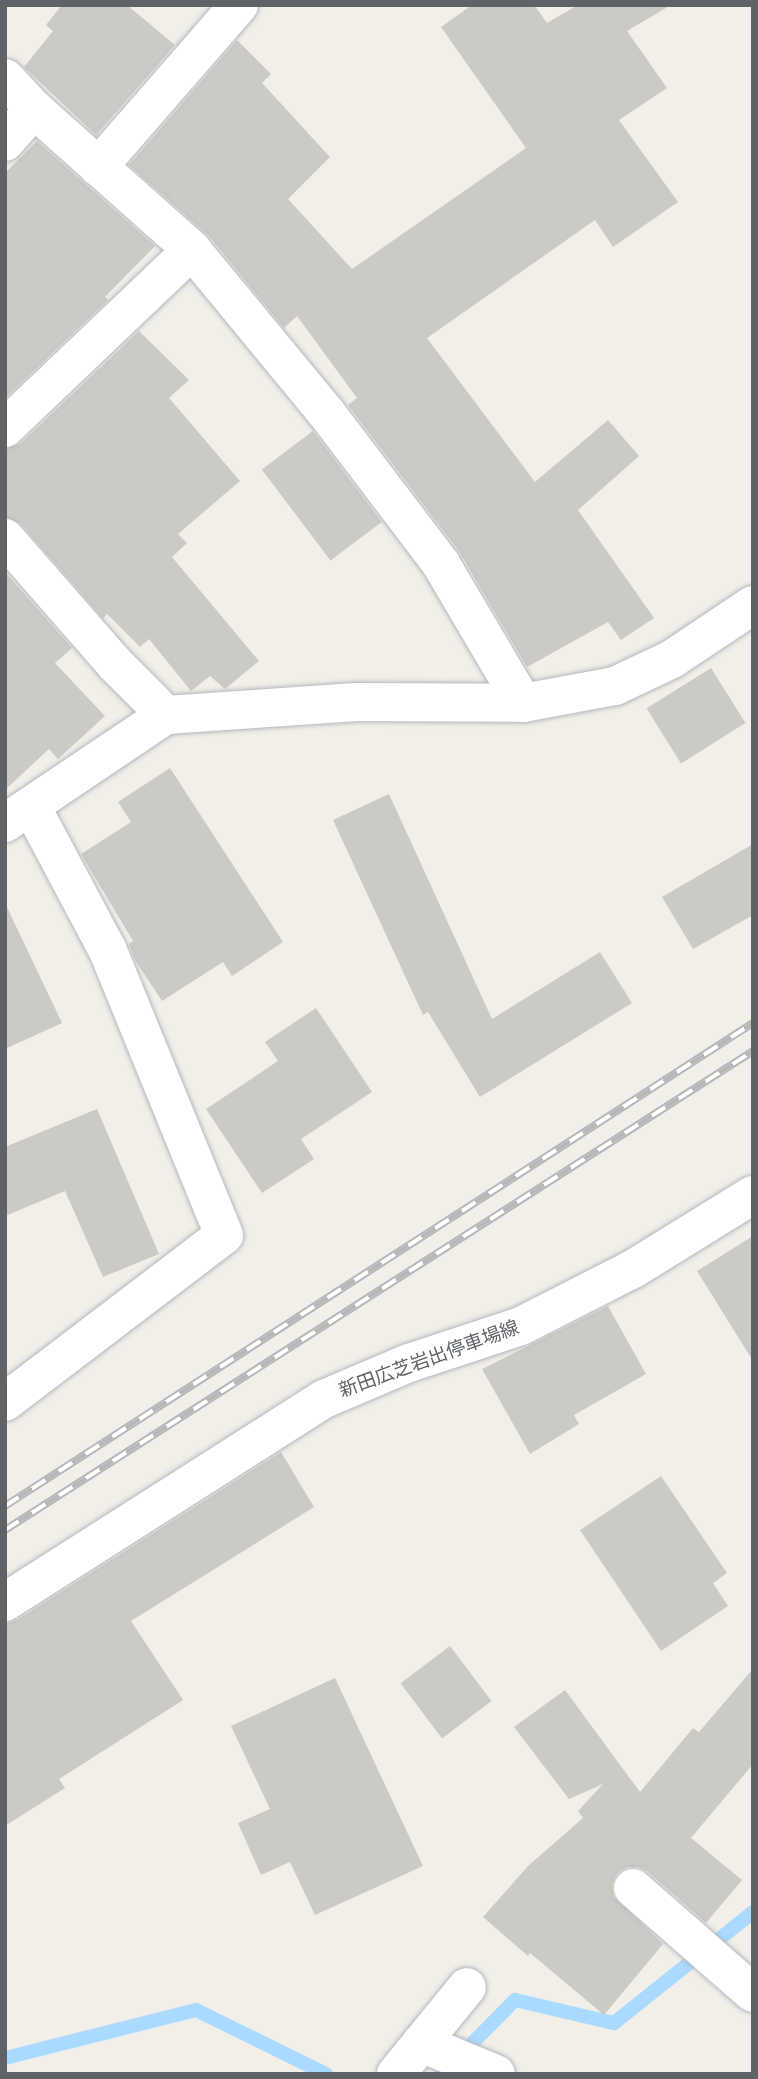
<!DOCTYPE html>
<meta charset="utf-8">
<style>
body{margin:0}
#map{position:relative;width:758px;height:2079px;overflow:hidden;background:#f1efe8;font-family:"Public Sans","Noto Sans JP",sans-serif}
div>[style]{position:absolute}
.stream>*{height:14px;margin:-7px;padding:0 7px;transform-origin:7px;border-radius:7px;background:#aadaff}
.building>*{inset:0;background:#cccac5;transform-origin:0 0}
.roads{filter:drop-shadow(0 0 2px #b5b8bc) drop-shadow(0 0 2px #b5b8bc)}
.street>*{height:38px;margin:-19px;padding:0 19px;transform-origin:19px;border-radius:19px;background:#fff}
.secondary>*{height:38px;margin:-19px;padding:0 19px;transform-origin:19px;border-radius:19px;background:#fff}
.rail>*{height:8px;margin-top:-4px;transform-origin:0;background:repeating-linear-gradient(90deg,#fff 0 16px,#b6b7b8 0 32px);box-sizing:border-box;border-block:2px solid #b6b7b8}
span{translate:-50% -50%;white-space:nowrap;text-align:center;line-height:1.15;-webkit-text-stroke:5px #fff;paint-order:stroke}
.street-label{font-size:19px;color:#5f6368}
.frame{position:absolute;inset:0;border:7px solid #5f6368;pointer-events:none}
</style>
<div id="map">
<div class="stream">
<div style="left:5px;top:2058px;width:197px;rotate:-14.1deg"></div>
<div style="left:196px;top:2010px;width:145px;rotate:26.2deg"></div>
<div style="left:442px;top:2074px;width:104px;rotate:-45.4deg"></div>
<div style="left:515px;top:2000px;width:102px;rotate:13.1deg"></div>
<div style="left:614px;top:2023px;width:178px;rotate:-38.6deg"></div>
</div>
<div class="building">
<div style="clip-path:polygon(62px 5px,127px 5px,175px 45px,96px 135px,24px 67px,53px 31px,46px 25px)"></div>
<div style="clip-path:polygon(472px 5px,534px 5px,547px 23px,578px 5px,671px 5px,627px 31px,667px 88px,619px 120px,678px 202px,613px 247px,595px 220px,427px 338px,535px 482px,608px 420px,639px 456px,578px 510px,654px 618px,621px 640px,608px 622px,527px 667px,459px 551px,348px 405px,357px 398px,297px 316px,284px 328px,209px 236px,129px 165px,237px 40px,271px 74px,262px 83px,330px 157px,288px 199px,352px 269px,526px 148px,441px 27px)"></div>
<div style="clip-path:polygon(37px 141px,155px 246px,105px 297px,108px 300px,5px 398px,5px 173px)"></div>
<div style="clip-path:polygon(139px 331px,189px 380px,169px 398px,240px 481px,178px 534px,187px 543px,172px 557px,259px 661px,225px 689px,210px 676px,191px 691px,149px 639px,140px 647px,107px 614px,103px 618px,21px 524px,5px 517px,5px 449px,20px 444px)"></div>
<div style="left:313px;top:431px;width:114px;height:64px;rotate:53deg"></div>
<div style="clip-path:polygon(5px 572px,72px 648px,55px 663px,105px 716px,58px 759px,49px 749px,5px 790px)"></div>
<div style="left:711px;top:668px;width:65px;height:76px;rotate:58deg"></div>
<div style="clip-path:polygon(170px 768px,283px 942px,232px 976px,223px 962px,162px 1001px,135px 960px,129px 944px,133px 941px,81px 854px,131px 822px,118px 802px)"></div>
<div style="clip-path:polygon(389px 794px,492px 1019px,600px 952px,632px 1003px,480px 1097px,428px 1012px,423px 1015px,333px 820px)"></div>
<div style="clip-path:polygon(753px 844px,753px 915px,693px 949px,662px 897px)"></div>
<div style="clip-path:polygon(5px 903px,62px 1023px,5px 1049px)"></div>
<div style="clip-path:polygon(316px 1008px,372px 1092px,301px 1139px,314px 1159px,262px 1193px,206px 1109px,278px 1061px,265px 1042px)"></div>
<div style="clip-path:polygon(97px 1109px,159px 1254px,103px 1277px,65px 1191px,5px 1216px,5px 1147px)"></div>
<div style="clip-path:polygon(753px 1236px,753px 1361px,697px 1271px)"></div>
<div style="clip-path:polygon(608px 1306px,646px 1374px,574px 1415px,579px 1424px,530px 1454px,482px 1369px)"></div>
<div style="clip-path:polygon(281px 1452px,314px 1507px,131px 1621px,183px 1700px,59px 1779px,65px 1788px,5px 1826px,5px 1624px,17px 1620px)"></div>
<div style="clip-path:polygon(661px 1476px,727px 1573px,713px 1583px,728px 1606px,661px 1651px,580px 1530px)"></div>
<div style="left:450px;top:1646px;width:69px;height:62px;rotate:53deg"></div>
<div style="clip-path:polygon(753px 1669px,753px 1764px,691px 1838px,742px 1880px,706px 1923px,647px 1871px,638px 1867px,627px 1867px,617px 1873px,612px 1884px,613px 1896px,663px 1944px,604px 2015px,530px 1953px,528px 1956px,483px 1917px,528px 1866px,583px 1818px,578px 1811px,603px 1784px,569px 1799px,514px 1727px,565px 1690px,640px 1792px,693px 1728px,699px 1732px)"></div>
<div style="clip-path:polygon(335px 1678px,423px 1866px,315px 1915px,290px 1862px,261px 1875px,238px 1823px,270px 1809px,231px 1726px)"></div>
</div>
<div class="roads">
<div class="street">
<div style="left:5px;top:78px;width:42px;rotate:46.9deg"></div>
<div style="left:34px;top:109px;width:212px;rotate:41.7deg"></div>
<div style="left:192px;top:250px;width:214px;rotate:50.5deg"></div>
<div style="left:328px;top:415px;width:187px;rotate:52.8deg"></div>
<div style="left:441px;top:564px;width:161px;rotate:59.5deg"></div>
<div style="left:5px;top:142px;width:44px;rotate:-48.7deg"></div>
<div style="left:98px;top:167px;width:215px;rotate:-49deg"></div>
<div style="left:5px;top:428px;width:258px;rotate:-43.6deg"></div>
<div style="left:5px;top:538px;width:166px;rotate:48.9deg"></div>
<div style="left:114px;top:663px;width:74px;rotate:45deg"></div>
<div style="left:5px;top:823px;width:194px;rotate:-33.9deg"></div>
<div style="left:166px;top:715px;width:191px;rotate:-3.9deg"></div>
<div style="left:357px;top:702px;width:166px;rotate:0.3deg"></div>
<div style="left:523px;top:703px;width:94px;rotate:-10.5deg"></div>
<div style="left:615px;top:686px;width:63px;rotate:-25.3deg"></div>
<div style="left:672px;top:659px;width:97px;rotate:-33.7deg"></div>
<div style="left:5px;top:1402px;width:275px;rotate:-37.3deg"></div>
<div style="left:224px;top:1235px;width:309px;rotate:-112.2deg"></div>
<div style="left:107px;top:949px;width:162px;rotate:-118deg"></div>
<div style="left:633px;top:1888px;width:159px;rotate:41.2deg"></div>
<div style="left:421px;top:2043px;width:81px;rotate:22.5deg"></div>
<div style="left:396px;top:2074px;width:112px;rotate:-50.8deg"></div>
</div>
<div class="secondary">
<div style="left:5px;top:1602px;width:378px;rotate:-32.5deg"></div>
<div style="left:324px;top:1399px;width:92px;rotate:-23deg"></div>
<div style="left:409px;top:1363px;width:118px;rotate:-18.3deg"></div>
<div style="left:521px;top:1326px;width:126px;rotate:-27deg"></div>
<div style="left:633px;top:1269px;width:141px;rotate:-31.7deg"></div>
</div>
</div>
<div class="rail">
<div style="left:5px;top:1506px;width:890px;rotate:-32.85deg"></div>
<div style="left:5px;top:1530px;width:888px;rotate:-32.63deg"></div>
</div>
<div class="street-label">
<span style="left:429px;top:1359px;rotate:-20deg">新田広芝岩出停車場線</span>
</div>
<div class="frame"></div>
</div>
